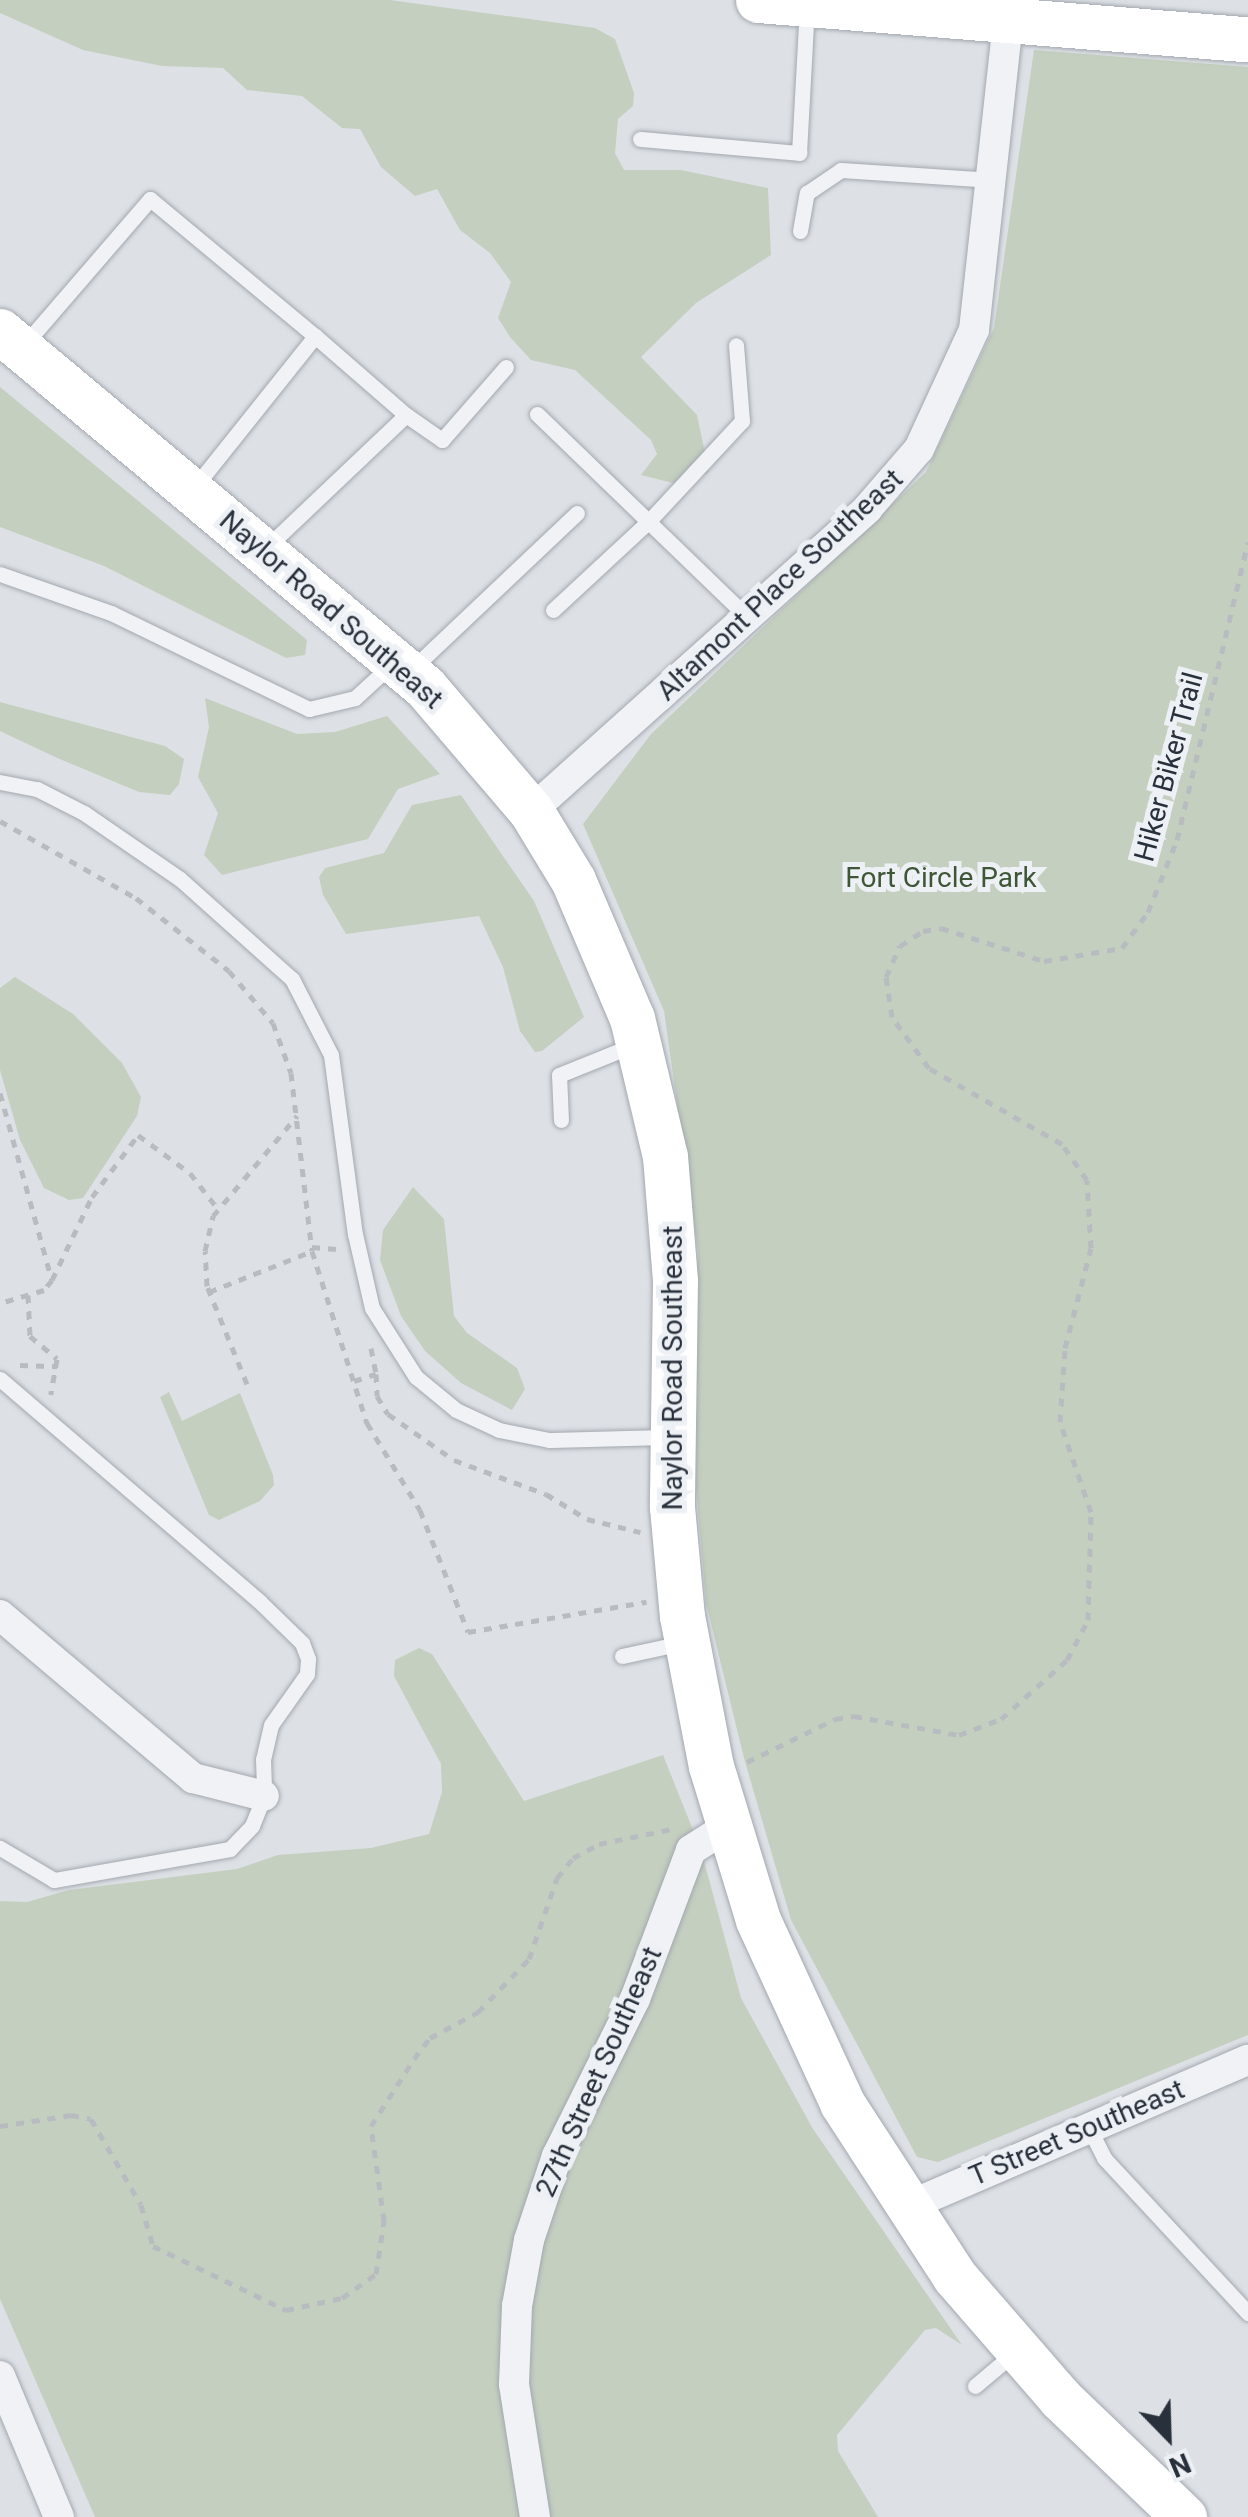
<!DOCTYPE html>
<style>
body{margin:0}
#map{position:relative;width:1248px;height:2517px;overflow:hidden;background:#dde1e6;font-family:Roboto,sans-serif}
div>[style]{position:absolute}
.green>*{inset:0;background:#c4cfbf}
.path>*{height:5px;margin-top:-2.5px;transform-origin:0;background:repeating-linear-gradient(90deg,#b8bcc1 0 8px,transparent 0 16px)}
.roads{filter:drop-shadow(0 0 2px #a3a8af) drop-shadow(0 0 2px #a3a8af)}
.lane>*{height:15px;margin:-7.5px;padding:0 7.5px;transform-origin:7.5px;border-radius:7.5px;background:#f0f2f5}
.street>*{height:30px;margin:-15px;padding:0 15px;transform-origin:15px;border-radius:15px;background:#f0f2f5}
.secondary>*{height:45px;margin:-22.5px;padding:0 22.5px;transform-origin:22.5px;border-radius:22.5px;background:#fff}
span{translate:-50% -50%;white-space:nowrap;text-align:center;line-height:1.15;-webkit-text-stroke:10px #edf0f4;paint-order:stroke}
.street-label{font-size:28px;color:#28303b}
.park-label{font-size:28px;color:#3e5636}
.north{position:absolute;left:1118px;top:2387px;width:100px;height:100px;-webkit-text-stroke:8px #edf0f4;paint-order:stroke;rotate:157deg;font-size:28px;font-weight:700;line-height:40px;text-align:center;color:#28303b}
.north::after{content:'';display:block;margin:auto;width:35px;height:45px;background:#28303b;clip-path:polygon(50% 0,100% 100%,50% 72%,0 100%)}
</style>
<div id="map">
<div class="green">
<div style="clip-path:polygon(0 0,390px 0,595px 28px,615px 39px,634px 93px,633px 106px,618px 119px,615px 153px,624px 170px,681px 170px,768px 188px,771px 255px,696px 303px,641px 357px,697px 415px,709px 472px,685px 486px,641px 475px,657px 454px,651px 440px,575px 370px,531px 360px,510px 337px,498px 318px,511px 282px,490px 253px,460px 230px,437px 189px,415px 196px,381px 167px,360px 129px,342px 128px,302px 96px,247px 90px,223px 68px,162px 66px,83px 50px,0 13px)"></div>
<div style="clip-path:polygon(1034px 50px,1248px 67px,1248px 2035px,938px 2162px,917px 2157px,791px 1920px,744px 1758px,706px 1603px,690px 1417px,698px 1251px,664px 1011px,583px 824px,651px 734px,926px 472px,994px 328px)"></div>
<div style="clip-path:polygon(0 387px,307px 640px,305px 655px,286px 658px,104px 566px,0 527px)"></div>
<div style="clip-path:polygon(205px 698px,297px 734px,335px 732px,387px 716px,440px 774px,398px 789px,368px 839px,222px 875px,204px 855px,218px 813px,198px 777px,209px 727px)"></div>
<div style="clip-path:polygon(0 702px,165px 746px,184px 759px,179px 784px,170px 795px,139px 792px,55px 757px,0 731px)"></div>
<div style="clip-path:polygon(461px 795px,534px 901px,584px 1017px,542px 1051px,535px 1052px,520px 1031px,503px 967px,479px 916px,346px 934px,323px 895px,319px 877px,325px 868px,384px 853px,412px 805px)"></div>
<div style="clip-path:polygon(15px 977px,73px 1014px,122px 1063px,141px 1097px,137px 1116px,83px 1198px,69px 1200px,44px 1188px,20px 1140px,0 1070px,0 988px)"></div>
<div style="clip-path:polygon(413px 1187px,444px 1219px,454px 1316px,467px 1333px,517px 1368px,525px 1389px,512px 1410px,461px 1383px,425px 1351px,401px 1316px,380px 1260px,383px 1230px)"></div>
<div style="clip-path:polygon(169px 1392px,182px 1421px,240px 1393px,273px 1475px,274px 1485px,260px 1501px,219px 1520px,209px 1515px,160px 1397px)"></div>
<div style="clip-path:polygon(419px 1648px,432px 1654px,524px 1801px,663px 1755px,701px 1850px,741px 1998px,813px 2129px,962px 2345px,936px 2328px,925px 2330px,837px 2435px,838px 2451px,878px 2517px,95px 2517px,0 2299px,0 1901px,27px 1902px,69px 1890px,237px 1869px,278px 1855px,371px 1848px,429px 1834px,442px 1792px,441px 1764px,394px 1676px,395px 1660px)"></div>
</div>
<div class="path">
<div style="left:0;top:821px;width:156px;rotate:29.5deg"></div>
<div style="left:136px;top:898px;width:118px;rotate:38.1deg"></div>
<div style="left:229px;top:971px;width:68px;rotate:49.8deg"></div>
<div style="left:273px;top:1023px;width:53px;rotate:70.2deg"></div>
<div style="left:291px;top:1073px;width:179px;rotate:83.3deg"></div>
<div style="left:312px;top:1251px;width:181px;rotate:72.3deg"></div>
<div style="left:367px;top:1423px;width:102px;rotate:58.7deg"></div>
<div style="left:420px;top:1510px;width:131px;rotate:68.5deg"></div>
<div style="left:468px;top:1632px;width:181px;rotate:-9.6deg"></div>
<div style="left:0;top:1093px;width:194px;rotate:74.5deg"></div>
<div style="left:52px;top:1280px;width:13px;rotate:129deg"></div>
<div style="left:44px;top:1290px;width:46px;rotate:163.5deg"></div>
<div style="left:312px;top:1247px;width:24px;rotate:5deg"></div>
<div style="left:52px;top:1280px;width:92px;rotate:-64.3deg"></div>
<div style="left:92px;top:1197px;width:77px;rotate:-53.4deg"></div>
<div style="left:138px;top:1135px;width:64px;rotate:36.2deg"></div>
<div style="left:190px;top:1173px;width:46px;rotate:52.1deg"></div>
<div style="left:209px;top:1292px;width:111px;rotate:-21.7deg"></div>
<div style="left:28px;top:1295px;width:41px;rotate:87.2deg"></div>
<div style="left:30px;top:1336px;width:35px;rotate:40deg"></div>
<div style="left:57px;top:1359px;width:36px;rotate:100deg"></div>
<div style="left:371px;top:1348px;width:26px;rotate:79deg"></div>
<div style="left:20px;top:1365px;width:37px;rotate:2deg"></div>
<div style="left:354px;top:1381px;width:23px;rotate:-18deg"></div>
<div style="left:376px;top:1374px;width:22px;rotate:87deg"></div>
<div style="left:377px;top:1396px;width:21px;rotate:59deg"></div>
<div style="left:388px;top:1414px;width:80px;rotate:34.9deg"></div>
<div style="left:454px;top:1460px;width:98px;rotate:20.3deg"></div>
<div style="left:546px;top:1494px;width:48px;rotate:31.4deg"></div>
<div style="left:587px;top:1519px;width:55px;rotate:13.8deg"></div>
<div style="left:247px;top:1384px;width:106px;rotate:-112.2deg"></div>
<div style="left:207px;top:1286px;width:35px;rotate:-93deg"></div>
<div style="left:205px;top:1251px;width:36px;rotate:-77deg"></div>
<div style="left:213px;top:1216px;width:131px;rotate:-50deg"></div>
<div style="left:747px;top:1762px;width:98px;rotate:-26deg"></div>
<div style="left:835px;top:1719px;width:19px;rotate:-9deg"></div>
<div style="left:854px;top:1716px;width:107px;rotate:10.3deg"></div>
<div style="left:959px;top:1735px;width:45px;rotate:-20.9deg"></div>
<div style="left:1001px;top:1719px;width:89px;rotate:-41.8deg"></div>
<div style="left:1067px;top:1660px;width:45px;rotate:-62.3deg"></div>
<div style="left:1088px;top:1620px;width:108px;rotate:-88.4deg"></div>
<div style="left:1091px;top:1512px;width:95px;rotate:-109deg"></div>
<div style="left:1060px;top:1422px;width:74px;rotate:-86.1deg"></div>
<div style="left:1065px;top:1348px;width:103px;rotate:-75.4deg"></div>
<div style="left:1091px;top:1248px;width:68px;rotate:-93.4deg"></div>
<div style="left:1087px;top:1180px;width:44px;rotate:-124.8deg"></div>
<div style="left:1062px;top:1144px;width:153px;rotate:-150.3deg"></div>
<div style="left:929px;top:1068px;width:63px;rotate:-126deg"></div>
<div style="left:892px;top:1017px;width:40px;rotate:-98.5deg"></div>
<div style="left:886px;top:977px;width:34px;rotate:-66deg"></div>
<div style="left:900px;top:946px;width:27px;rotate:-33deg"></div>
<div style="left:923px;top:931px;width:18px;rotate:-9deg"></div>
<div style="left:941px;top:928px;width:108px;rotate:17.8deg"></div>
<div style="left:1044px;top:961px;width:79px;rotate:-9.5deg"></div>
<div style="left:1122px;top:948px;width:44px;rotate:-54.2deg"></div>
<div style="left:1148px;top:912px;width:78px;rotate:-68.1deg"></div>
<div style="left:1177px;top:840px;width:306px;rotate:-76.6deg"></div>
<div style="left:0;top:2126px;width:72px;rotate:-8.8deg"></div>
<div style="left:71px;top:2115px;width:20px;rotate:11deg"></div>
<div style="left:91px;top:2119px;width:99px;rotate:59.8deg"></div>
<div style="left:141px;top:2205px;width:43px;rotate:73.7deg"></div>
<div style="left:153px;top:2246px;width:148px;rotate:25.7deg"></div>
<div style="left:286px;top:2310px;width:57px;rotate:-12.1deg"></div>
<div style="left:342px;top:2298px;width:42px;rotate:-35.2deg"></div>
<div style="left:376px;top:2274px;width:54px;rotate:-81.4deg"></div>
<div style="left:384px;top:2221px;width:96px;rotate:-97.8deg"></div>
<div style="left:371px;top:2126px;width:80px;rotate:-57.3deg"></div>
<div style="left:414px;top:2059px;width:26px;rotate:-53deg"></div>
<div style="left:430px;top:2038px;width:55px;rotate:-28.4deg"></div>
<div style="left:478px;top:2012px;width:74px;rotate:-46.1deg"></div>
<div style="left:529px;top:1959px;width:86px;rotate:-70.9deg"></div>
<div style="left:557px;top:1878px;width:26px;rotate:-51deg"></div>
<div style="left:573px;top:1858px;width:30px;rotate:-28deg"></div>
<div style="left:599px;top:1844px;width:75px;rotate:-11.6deg"></div>
</div>
<div class="roads">
<div class="lane">
<div style="left:640px;top:139px;width:160px;rotate:5deg"></div>
<div style="left:799px;top:153px;width:146px;rotate:-86.9deg"></div>
<div style="left:800px;top:231px;width:39px;rotate:-80deg"></div>
<div style="left:807px;top:193px;width:41px;rotate:-34.1deg"></div>
<div style="left:841px;top:170px;width:152px;rotate:3.8deg"></div>
<div style="left:24px;top:345px;width:193px;rotate:-49.2deg"></div>
<div style="left:150px;top:199px;width:214px;rotate:39.7deg"></div>
<div style="left:315px;top:336px;width:121px;rotate:41deg"></div>
<div style="left:406px;top:415px;width:195px;rotate:136.5deg"></div>
<div style="left:537px;top:414px;width:292px;rotate:44deg"></div>
<div style="left:406px;top:415px;width:44px;rotate:34.8deg"></div>
<div style="left:442px;top:440px;width:97px;rotate:-48.8deg"></div>
<div style="left:193px;top:489px;width:196px;rotate:-51.4deg"></div>
<div style="left:0;top:574px;width:118px;rotate:19.4deg"></div>
<div style="left:111px;top:613px;width:220px;rotate:25.9deg"></div>
<div style="left:309px;top:709px;width:47px;rotate:-13.4deg"></div>
<div style="left:355px;top:698px;width:52px;rotate:-42.6deg"></div>
<div style="left:553px;top:610px;width:129px;rotate:-42.8deg"></div>
<div style="left:648px;top:522px;width:138px;rotate:-47.1deg"></div>
<div style="left:742px;top:421px;width:76px;rotate:-94.5deg"></div>
<div style="left:412px;top:669px;width:227px;rotate:-43.4deg"></div>
<div style="left:0;top:782px;width:38px;rotate:11deg"></div>
<div style="left:37px;top:789px;width:53px;rotate:27.1deg"></div>
<div style="left:84px;top:813px;width:116px;rotate:34.5deg"></div>
<div style="left:180px;top:879px;width:150px;rotate:41.8deg"></div>
<div style="left:292px;top:979px;width:85px;rotate:62.8deg"></div>
<div style="left:331px;top:1055px;width:181px;rotate:82.4deg"></div>
<div style="left:355px;top:1234px;width:76px;rotate:77.1deg"></div>
<div style="left:372px;top:1308px;width:82px;rotate:57.5deg"></div>
<div style="left:416px;top:1377px;width:52px;rotate:39.5deg"></div>
<div style="left:456px;top:1410px;width:47px;rotate:24.9deg"></div>
<div style="left:499px;top:1430px;width:51px;rotate:11.3deg"></div>
<div style="left:549px;top:1440px;width:118px;rotate:-1.5deg"></div>
<div style="left:561px;top:1120px;width:45px;rotate:-92.5deg"></div>
<div style="left:559px;top:1075px;width:83px;rotate:-21.9deg"></div>
<div style="left:0;top:1379px;width:343px;rotate:40.6deg"></div>
<div style="left:260px;top:1602px;width:59px;rotate:44.3deg"></div>
<div style="left:302px;top:1643px;width:17px;rotate:69deg"></div>
<div style="left:308px;top:1659px;width:15px;rotate:94deg"></div>
<div style="left:307px;top:1674px;width:62px;rotate:125.2deg"></div>
<div style="left:271px;top:1725px;width:35px;rotate:103deg"></div>
<div style="left:263px;top:1759px;width:37px;rotate:88deg"></div>
<div style="left:264px;top:1796px;width:32px;rotate:112deg"></div>
<div style="left:252px;top:1826px;width:32px;rotate:134deg"></div>
<div style="left:230px;top:1849px;width:179px;rotate:170deg"></div>
<div style="left:54px;top:1880px;width:63px;rotate:-149.3deg"></div>
<div style="left:622px;top:1656px;width:61px;rotate:-12.2deg"></div>
<div style="left:1089px;top:2128px;width:34px;rotate:63deg"></div>
<div style="left:1104px;top:2158px;width:212px;rotate:47.1deg"></div>
<div style="left:975px;top:2386px;width:51px;rotate:-40.2deg"></div>
</div>
<div class="street">
<div style="left:531px;top:811px;width:452px;rotate:-41.9deg"></div>
<div style="left:867px;top:509px;width:79px;rotate:-49.1deg"></div>
<div style="left:919px;top:449px;width:131px;rotate:-65.2deg"></div>
<div style="left:974px;top:330px;width:309px;rotate:-83.7deg"></div>
<div style="left:0;top:1615px;width:253px;rotate:40.2deg"></div>
<div style="left:193px;top:1778px;width:73px;rotate:14.2deg"></div>
<div style="left:906px;top:2207px;width:372px;rotate:-23.3deg"></div>
<div style="left:0;top:2376px;width:153px;rotate:67.3deg"></div>
<div style="left:535px;top:2517px;width:135px;rotate:-99deg"></div>
<div style="left:514px;top:2384px;width:78px;rotate:-87.8deg"></div>
<div style="left:517px;top:2306px;width:67px;rotate:-79.7deg"></div>
<div style="left:529px;top:2240px;width:89px;rotate:-71.6deg"></div>
<div style="left:557px;top:2156px;width:175px;rotate:-63.6deg"></div>
<div style="left:635px;top:1999px;width:159px;rotate:-69.4deg"></div>
<div style="left:691px;top:1850px;width:43px;rotate:-32.6deg"></div>
</div>
<div class="secondary">
<div style="left:758px;top:0;width:492px;rotate:4.6deg"></div>
<div style="left:0;top:331px;width:554px;rotate:39.95deg"></div>
<div style="left:425px;top:687px;width:163px;rotate:49.5deg"></div>
<div style="left:531px;top:811px;width:81px;rotate:58.7deg"></div>
<div style="left:573px;top:880px;width:150px;rotate:66.9deg"></div>
<div style="left:632px;top:1018px;width:142px;rotate:76.6deg"></div>
<div style="left:665px;top:1156px;width:125px;rotate:85.4deg"></div>
<div style="left:675px;top:1281px;width:226px;rotate:90.8deg"></div>
<div style="left:672px;top:1507px;width:109px;rotate:84.8deg"></div>
<div style="left:682px;top:1616px;width:153px;rotate:79.1deg"></div>
<div style="left:711px;top:1766px;width:161px;rotate:73deg"></div>
<div style="left:758px;top:1920px;width:201px;rotate:65.3deg"></div>
<div style="left:842px;top:2103px;width:207px;rotate:57deg"></div>
<div style="left:955px;top:2277px;width:160px;rotate:49deg"></div>
<div style="left:1060px;top:2398px;width:172px;rotate:43.8deg"></div>
</div>
</div>
<div class="street-label">
<span style="left:780px;top:585px;rotate:-43deg">Altamont Place Southeast</span>
<span style="left:331px;top:610px;rotate:41deg">Naylor Road Southeast</span>
<span style="left:1169px;top:767px;rotate:-75deg">Hiker Biker Trail</span>
<span style="left:673px;top:1368px;rotate:-90deg">Naylor Road Southeast</span>
<span style="left:599px;top:2072px;rotate:-66deg">27th Street Southeast</span>
<span style="left:1077px;top:2133px;rotate:-23deg">T Street Southeast</span>
</div>
<div class="park-label">
<span style="left:941px;top:878px">Fort Circle Park</span>
</div>
<div class="north">N</div>
</div>
